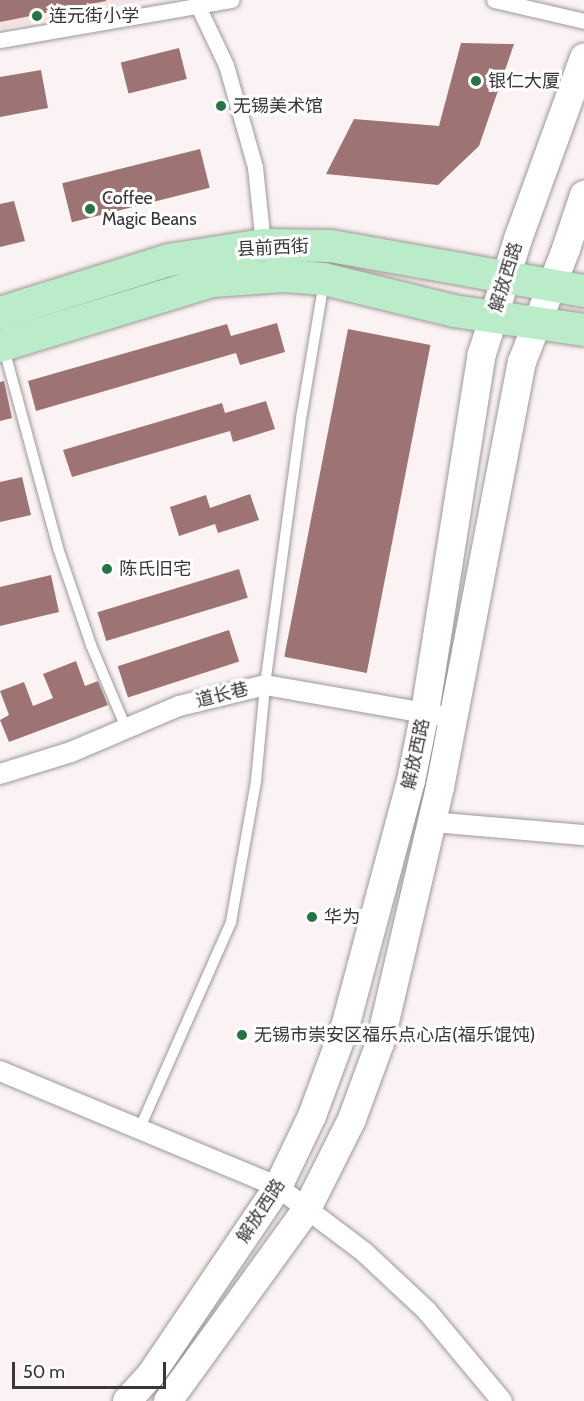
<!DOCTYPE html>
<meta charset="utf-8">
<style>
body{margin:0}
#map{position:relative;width:584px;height:1401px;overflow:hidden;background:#fbf3f3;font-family:Cabin,"Noto Sans SC",sans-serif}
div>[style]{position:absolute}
.built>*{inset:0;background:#f3e3e2}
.building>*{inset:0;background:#9d7473;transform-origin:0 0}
.roads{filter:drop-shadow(0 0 2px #9e9898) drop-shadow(0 0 2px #9e9898)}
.service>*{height:10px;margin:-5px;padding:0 5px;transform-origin:5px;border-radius:5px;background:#fff}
.pedestrian>*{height:15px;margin:-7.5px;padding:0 7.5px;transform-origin:7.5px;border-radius:7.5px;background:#fff}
.minor>*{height:20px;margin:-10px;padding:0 10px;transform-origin:10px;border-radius:10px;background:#fff}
.secondary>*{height:28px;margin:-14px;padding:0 14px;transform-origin:14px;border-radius:14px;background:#fff}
.primary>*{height:32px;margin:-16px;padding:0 16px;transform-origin:16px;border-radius:16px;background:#baecc9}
.dots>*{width:16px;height:16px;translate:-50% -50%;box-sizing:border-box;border:3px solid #fff;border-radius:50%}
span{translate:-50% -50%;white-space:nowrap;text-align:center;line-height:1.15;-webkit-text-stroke:6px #fff;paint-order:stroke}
.poi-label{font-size:18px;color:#383636}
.left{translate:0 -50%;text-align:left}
.street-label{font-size:18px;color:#383636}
.scale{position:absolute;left:12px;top:1362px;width:154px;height:27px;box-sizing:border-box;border:3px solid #383636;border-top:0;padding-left:8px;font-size:18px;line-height:21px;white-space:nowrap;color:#383636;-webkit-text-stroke:4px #fff;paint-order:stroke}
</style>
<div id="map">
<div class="built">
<div style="clip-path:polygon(0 0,149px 0,0 29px)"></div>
</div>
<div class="building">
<div style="clip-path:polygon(0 0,106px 0,106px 1px,0 22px)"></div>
<div style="clip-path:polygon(461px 43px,514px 44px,479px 146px,438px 185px,326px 174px,354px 119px,439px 126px)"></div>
<div style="left:179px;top:48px;width:32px;height:60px;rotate:76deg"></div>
<div style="clip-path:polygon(41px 70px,48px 108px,0 117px,0 77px)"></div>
<div style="left:200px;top:149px;width:40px;height:142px;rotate:76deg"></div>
<div style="clip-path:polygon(14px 201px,25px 241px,0 247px,0 204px)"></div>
<div style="clip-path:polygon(277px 323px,285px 352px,240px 365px,236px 353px,36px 411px,28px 381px,227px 324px,231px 336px)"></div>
<div style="left:348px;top:329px;width:84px;height:334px;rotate:11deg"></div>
<div style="clip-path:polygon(4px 381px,12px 418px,0 421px,0 382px)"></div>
<div style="clip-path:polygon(266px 401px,275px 429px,233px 442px,230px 431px,72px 477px,63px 450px,222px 403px,225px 413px)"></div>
<div style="clip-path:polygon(22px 477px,31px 515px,0 522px,0 482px)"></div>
<div style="clip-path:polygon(250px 494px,259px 520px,218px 533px,215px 524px,179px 536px,170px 507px,206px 495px,210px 508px)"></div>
<div style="left:239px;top:569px;width:30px;height:148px;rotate:73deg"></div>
<div style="clip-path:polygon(51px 575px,59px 612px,0 626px,0 587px)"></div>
<div style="left:229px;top:630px;width:33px;height:117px;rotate:72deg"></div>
<div style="clip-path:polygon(76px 661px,85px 686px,98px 681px,108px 705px,9px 742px,0 720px,9px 715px,0 691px,24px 682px,33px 706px,53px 698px,43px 674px)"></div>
</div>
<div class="roads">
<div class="service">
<div style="left:4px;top:349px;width:206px;rotate:74.8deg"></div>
<div style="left:58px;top:548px;width:102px;rotate:71.2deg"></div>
<div style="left:91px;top:645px;width:90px;rotate:67.1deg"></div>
<div style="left:139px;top:1130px;width:227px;rotate:-66.1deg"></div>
<div style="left:231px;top:922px;width:143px;rotate:-79.9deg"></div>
<div style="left:256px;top:781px;width:96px;rotate:-84.6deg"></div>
<div style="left:265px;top:685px;width:275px;rotate:-82.3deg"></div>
<div style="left:302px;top:413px;width:133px;rotate:-80.5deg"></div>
</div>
<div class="pedestrian">
<div style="left:195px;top:0;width:72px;rotate:64.5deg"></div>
<div style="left:226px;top:65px;width:106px;rotate:74.1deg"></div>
<div style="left:255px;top:167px;width:78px;rotate:84.1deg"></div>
<div style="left:494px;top:0;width:92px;rotate:13.1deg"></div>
<div style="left:0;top:40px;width:235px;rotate:-9.8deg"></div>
</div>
<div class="minor">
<div style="left:0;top:774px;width:74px;rotate:-17.2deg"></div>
<div style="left:71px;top:752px;width:117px;rotate:-23.1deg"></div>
<div style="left:179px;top:706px;width:89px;rotate:-13.7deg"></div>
<div style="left:265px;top:685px;width:175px;rotate:9.9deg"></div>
<div style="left:432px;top:822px;width:153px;rotate:4.9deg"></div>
<div style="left:0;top:1071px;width:301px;rotate:22.6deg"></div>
<div style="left:278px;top:1187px;width:108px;rotate:37.1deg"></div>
<div style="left:364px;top:1252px;width:86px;rotate:43.1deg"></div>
<div style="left:427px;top:1311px;width:117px;rotate:50.2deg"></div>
</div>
<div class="secondary">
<div style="left:127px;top:1401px;width:38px;rotate:-48deg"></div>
<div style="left:152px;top:1373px;width:225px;rotate:-55.9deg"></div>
<div style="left:278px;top:1187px;width:79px;rotate:-64.4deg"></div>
<div style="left:312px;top:1116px;width:95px;rotate:-69.7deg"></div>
<div style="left:345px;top:1027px;width:255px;rotate:-75deg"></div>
<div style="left:411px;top:781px;width:70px;rotate:-78.5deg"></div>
<div style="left:425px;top:712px;width:363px;rotate:-81deg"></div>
<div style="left:482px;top:354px;width:121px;rotate:-72.6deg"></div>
<div style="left:518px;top:239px;width:193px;rotate:-70deg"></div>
<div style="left:168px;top:1401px;width:237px;rotate:-54.1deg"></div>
<div style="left:307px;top:1209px;width:101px;rotate:-63.4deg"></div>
<div style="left:352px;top:1119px;width:81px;rotate:-69.8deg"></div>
<div style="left:380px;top:1043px;width:263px;rotate:-76.8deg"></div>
<div style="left:440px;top:787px;width:433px;rotate:-79.1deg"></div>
<div style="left:522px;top:362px;width:121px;rotate:-68.7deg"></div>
<div style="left:566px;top:249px;width:57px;rotate:-71.6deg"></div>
</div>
<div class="primary">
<div style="left:0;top:313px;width:177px;rotate:-17.4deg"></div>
<div style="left:169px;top:260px;width:95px;rotate:-9.1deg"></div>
<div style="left:263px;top:245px;width:68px;rotate:0.8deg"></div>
<div style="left:331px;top:246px;width:257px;rotate:10.1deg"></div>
<div style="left:0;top:346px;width:223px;rotate:-17deg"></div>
<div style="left:213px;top:281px;width:71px;rotate:-4deg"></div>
<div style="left:284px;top:276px;width:40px;rotate:4.3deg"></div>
<div style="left:324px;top:279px;width:134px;rotate:13.8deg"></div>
<div style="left:454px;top:311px;width:131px;rotate:8.3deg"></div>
</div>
</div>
<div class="dots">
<div style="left:37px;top:16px;background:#267444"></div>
<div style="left:476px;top:81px;background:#267444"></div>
<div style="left:221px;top:106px;background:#267444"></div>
<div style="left:90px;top:209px;background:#267444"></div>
<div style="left:107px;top:569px;background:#267444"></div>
<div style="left:312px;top:917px;background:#267444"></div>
<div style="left:242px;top:1035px;background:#267444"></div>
</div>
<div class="poi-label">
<span class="left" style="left:49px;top:16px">连元街小学</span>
<span class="left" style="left:488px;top:81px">银仁大厦</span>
<span class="left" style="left:233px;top:106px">无锡美术馆</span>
<span class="left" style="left:102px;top:209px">Coffee<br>Magic Beans</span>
<span class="left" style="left:119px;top:569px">陈氏旧宅</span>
<span class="left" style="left:324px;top:917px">华为</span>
<span class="left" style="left:254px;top:1035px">无锡市崇安区福乐点心店(福乐馄饨)</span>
</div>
<div class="street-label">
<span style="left:273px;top:248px;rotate:-3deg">县前西街</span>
<span style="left:506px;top:277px;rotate:-73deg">解放西路</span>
<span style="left:222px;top:695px;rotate:-14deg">道长巷</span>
<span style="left:416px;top:754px;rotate:-78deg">解放西路</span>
<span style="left:261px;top:1211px;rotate:-57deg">解放西路</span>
</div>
<div class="scale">50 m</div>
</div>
